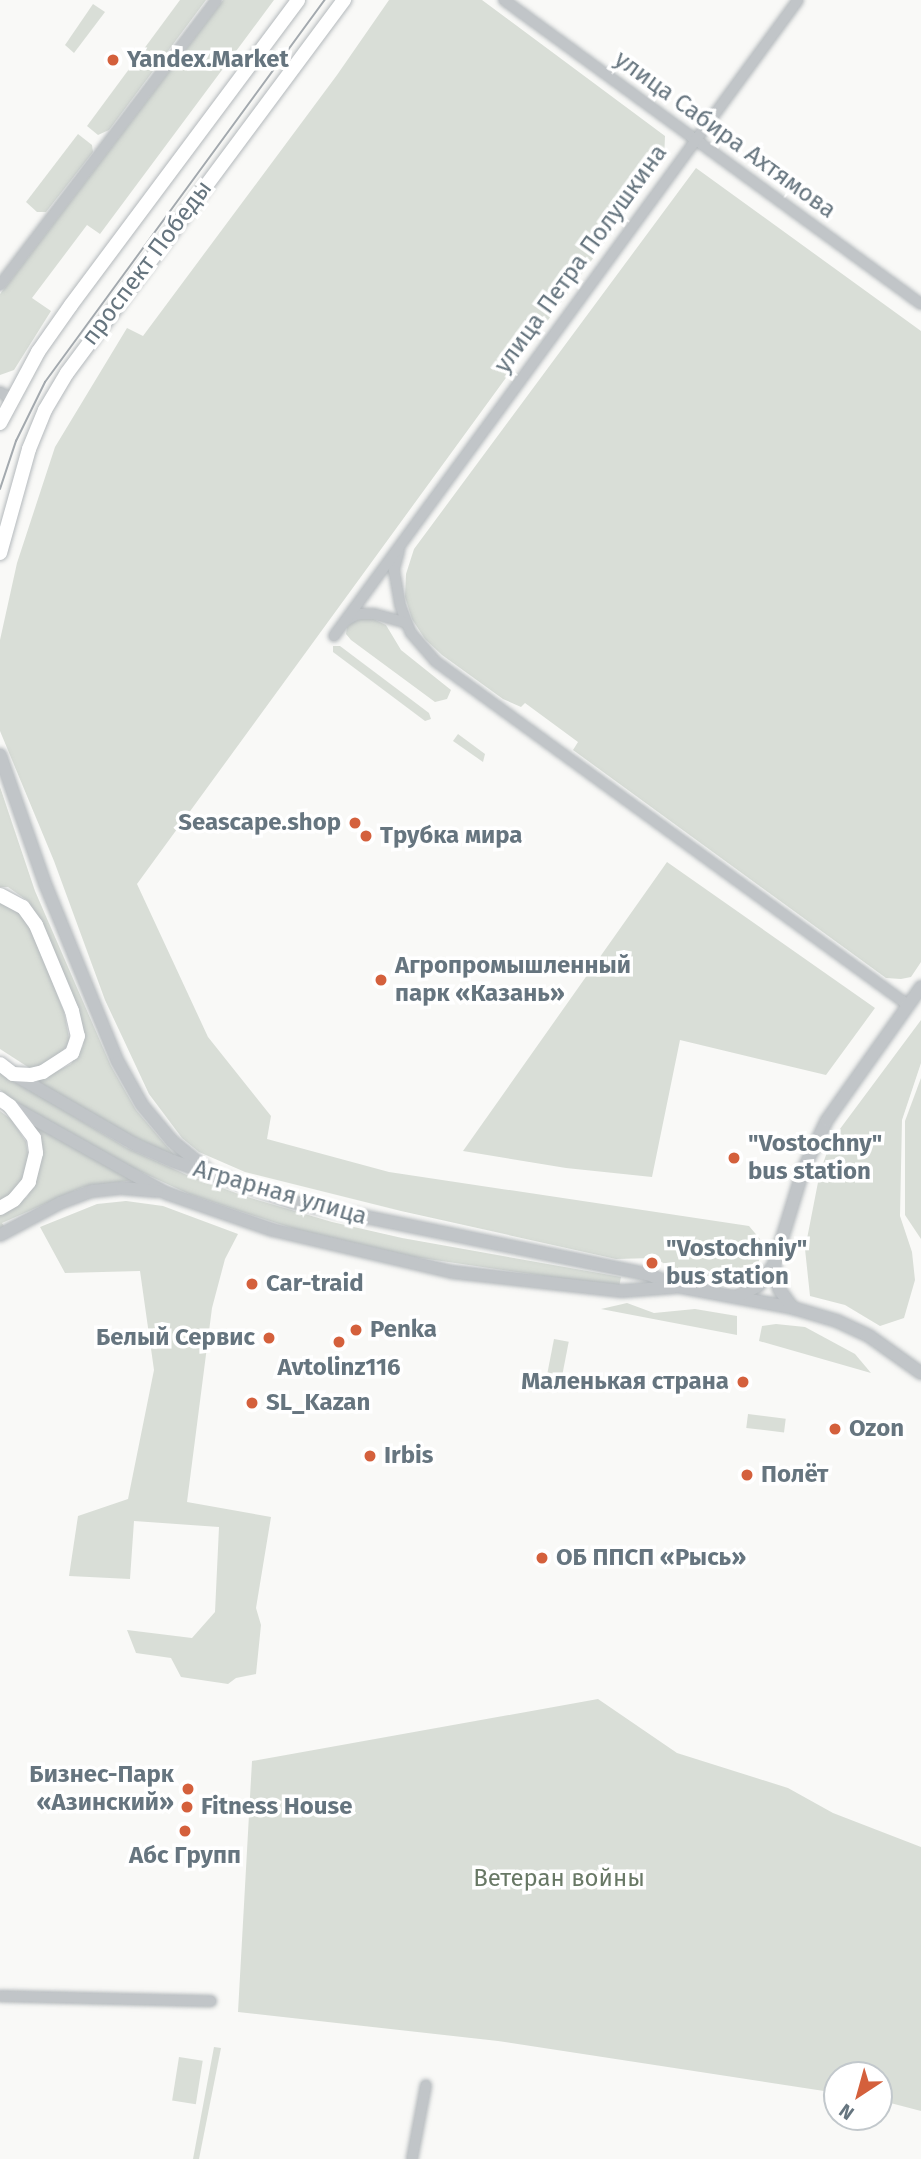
<!DOCTYPE html>
<meta charset="utf-8">
<style>
body{margin:0}
#map{position:relative;width:921px;height:2159px;overflow:hidden;background:#f9f9f7;font-family:"Fira Sans",sans-serif}
div>[style]{position:absolute}
.green>*{inset:0;background:#d9ded7;transform-origin:0 0}
.roads{filter:drop-shadow(0 0 2px #b4b9bc) drop-shadow(0 0 2px #b4b9bc)}
.minor>*{height:10px;margin:-5px;padding:0 5px;transform-origin:5px;border-radius:5px;background:#c1c5c8}
.tertiary>*{height:12px;margin:-6px;padding:0 6px;transform-origin:6px;border-radius:6px;background:#c1c5c8}
.primary>*{height:14px;margin:-7px;padding:0 7px;transform-origin:7px;border-radius:7px;background:#fff}
.tram>*{height:2px;margin:-1px;padding:0 1px;transform-origin:1px;border-radius:1px;background:#a3a9ae}
.dots>*{width:19px;height:19px;translate:-50% -50%;box-sizing:border-box;border:4px solid #fff;border-radius:50%}
span{translate:-50% -50%;white-space:nowrap;text-align:center;line-height:1.15;-webkit-text-stroke:7px #fff;paint-order:stroke}
.poi-label{font-size:24px;color:#66757f;font-weight:700}
.left{translate:0 -50%;text-align:left}
.right{translate:-100% -50%;text-align:right}
.street-label{font-size:24px;color:#66757f}
.park-label{font-size:24px;color:#687865}
.north{position:absolute;left:823px;top:2061px;width:70px;height:70px;box-sizing:border-box;background:#fff;border:2px solid #c2c8cc;border-radius:50%;rotate:216deg;font-size:19px;font-weight:700;line-height:28px;text-align:center;color:#66757f}
.north::after{content:'';display:block;margin:auto;width:24px;height:32px;background:#d4603c;clip-path:polygon(50% 0,100% 100%,50% 72%,0 100%)}
</style>
<div id="map">
<div class="green">
<div style="clip-path:polygon(180px 0,206px 0,109px 130px,98px 135px,87px 126px)"></div>
<div style="clip-path:polygon(223px 0,274px 0,100px 234px,87px 225px,32px 298px,51px 311px,14px 370px,0 375px,0 294px)"></div>
<div style="clip-path:polygon(389px 0,482px 0,665px 136px,664px 161px,137px 884px,208px 1037px,271px 1116px,267px 1139px,389px 1172px,749px 1226px,760px 1239px,762px 1250px,755px 1274px,745px 1282px,680px 1271px,653px 1258px,616px 1259px,401px 1211px,245px 1172px,199px 1152px,182px 1138px,149px 1094px,105px 1000px,54px 861px,0 731px,0 640px,17px 563px,55px 447px,127px 328px,143px 336px,337px 75px)"></div>
<div style="clip-path:polygon(93px 4px,105px 12px,74px 53px,65px 45px)"></div>
<div style="clip-path:polygon(78px 134px,92px 145px,93px 152px,46px 212px,37px 212px,26px 202px)"></div>
<div style="clip-path:polygon(696px 168px,921px 331px,921px 962px,911px 977px,901px 979px,886px 978px,573px 750px,578px 742px,525px 703px,521px 707px,503px 699px,442px 655px,425px 639px,412px 619px,405px 597px,406px 574px,414px 549px)"></div>
<div style="clip-path:polygon(369px 617px,386px 625px,401px 650px,451px 690px,447px 699px,435px 702px,351px 640px,346px 634px,347px 627px,353px 621px)"></div>
<div style="clip-path:polygon(333px 646px,340px 646px,429px 713px,431px 719px,425px 721px,333px 652px)"></div>
<div style="clip-path:polygon(458px 734px,485px 754px,483px 762px,453px 741px)"></div>
<div style="clip-path:polygon(0 787px,35px 891px,111px 1066px,136px 1110px,176px 1157px,113px 1127px,36px 1082px,71px 1064px,83px 1046px,84px 1035px,41px 923px,28px 901px,8px 887px,0 887px)"></div>
<div style="clip-path:polygon(667px 862px,875px 1008px,826px 1075px,680px 1040px,652px 1177px,566px 1168px,463px 1151px)"></div>
<div style="clip-path:polygon(0 902px,19px 911px,31px 927px,64px 1012px,70px 1043px,52px 1062px,31px 1069px,0 1049px)"></div>
<div style="clip-path:polygon(921px 1020px,921px 1063px,902px 1120px,900px 1216px,912px 1252px,915px 1280px,904px 1318px,880px 1326px,845px 1305px,810px 1296px,805px 1249px,820px 1172px,831px 1141px)"></div>
<div style="clip-path:polygon(0 1072px,127px 1148px,187px 1175px,244px 1196px,332px 1222px,402px 1238px,621px 1277px,619px 1287px,414px 1257px,295px 1229px,239px 1211px,189px 1194px,124px 1164px,22px 1106px,0 1090px)"></div>
<div style="clip-path:polygon(921px 1078px,921px 1239px,905px 1215px,905px 1121px)"></div>
<div style="clip-path:polygon(0 1111px,12px 1120px,26px 1142px,30px 1167px,20px 1188px,0 1203px)"></div>
<div style="clip-path:polygon(27px 1121px,134px 1180px,83px 1187px,2px 1223px,4px 1226px,0 1229px,0 1213px,27px 1197px,40px 1167px)"></div>
<div style="clip-path:polygon(126px 1201px,163px 1206px,238px 1234px,225px 1259px,212px 1308px,187px 1502px,271px 1517px,256px 1608px,261px 1625px,256px 1674px,236px 1678px,228px 1684px,181px 1677px,171px 1658px,136px 1653px,127px 1630px,192px 1638px,215px 1612px,219px 1527px,134px 1521px,130px 1579px,69px 1576px,78px 1516px,128px 1499px,154px 1370px,140px 1271px,65px 1273px,40px 1227px,97px 1204px)"></div>
<div style="clip-path:polygon(627px 1303px,654px 1313px,695px 1309px,737px 1316px,737px 1335px,601px 1309px)"></div>
<div style="clip-path:polygon(776px 1324px,805px 1327px,855px 1354px,871px 1373px,759px 1341px,762px 1326px)"></div>
<div style="left:554px;top:1339px;width:15px;height:34px;rotate:11deg"></div>
<div style="left:748px;top:1414px;width:38px;height:14px;rotate:7deg"></div>
<div style="clip-path:polygon(598px 1699px,677px 1753px,788px 1788px,833px 1813px,921px 1847px,921px 2111px,879px 2100px,879px 2075px,837px 2075px,837px 2093px,498px 2041px,238px 2012px,252px 1761px)"></div>
<div style="clip-path:polygon(214px 2047px,221px 2048px,199px 2159px,193px 2159px)"></div>
<div style="left:179px;top:2057px;width:24px;height:44px;rotate:9deg"></div>
</div>
<div class="roads">
<div class="minor">
<div style="left:504px;top:0;width:516px;rotate:36.09deg"></div>
<div style="left:0;top:285px;width:358px;rotate:-52.8deg"></div>
<div style="left:0;top:392px;width:14px;rotate:30deg"></div>
<div style="left:399px;top:551px;width:20px;rotate:105deg"></div>
<div style="left:394px;top:570px;width:36px;rotate:80deg"></div>
<div style="left:400px;top:605px;width:30px;rotate:69deg"></div>
<div style="left:411px;top:633px;width:37px;rotate:49deg"></div>
<div style="left:435px;top:661px;width:585px;rotate:36.03deg"></div>
<div style="left:347px;top:620px;width:13px;rotate:-29deg"></div>
<div style="left:358px;top:614px;width:16px"></div>
<div style="left:374px;top:614px;width:34px;rotate:15deg"></div>
<div style="left:334px;top:636px;width:787px;rotate:-53.89deg"></div>
<div style="left:0;top:1996px;width:211px;rotate:1.4deg"></div>
<div style="left:412px;top:2159px;width:75px;rotate:-79.3deg"></div>
</div>
<div class="tertiary">
<div style="left:0;top:755px;width:139px;rotate:70.7deg"></div>
<div style="left:46px;top:886px;width:190px;rotate:67.8deg"></div>
<div style="left:118px;top:1062px;width:49px;rotate:60.8deg"></div>
<div style="left:142px;top:1105px;width:47px;rotate:50.2deg"></div>
<div style="left:172px;top:1141px;width:43px;rotate:39.3deg"></div>
<div style="left:13px;top:1074px;width:140px;rotate:30deg"></div>
<div style="left:134px;top:1144px;width:43px;rotate:23.6deg"></div>
<div style="left:173px;top:1161px;width:126px;rotate:19deg"></div>
<div style="left:292px;top:1202px;width:362px;rotate:11.5deg"></div>
<div style="left:647px;top:1274px;width:36px;rotate:21deg"></div>
<div style="left:681px;top:1287px;width:114px;rotate:10.6deg"></div>
<div style="left:793px;top:1308px;width:46px;rotate:16.5deg"></div>
<div style="left:837px;top:1321px;width:35px;rotate:25deg"></div>
<div style="left:869px;top:1336px;width:64px;rotate:35.4deg"></div>
<div style="left:11px;top:1106px;width:178px;rotate:29.3deg"></div>
<div style="left:166px;top:1193px;width:113px;rotate:19.1deg"></div>
<div style="left:273px;top:1230px;width:184px;rotate:13.2deg"></div>
<div style="left:452px;top:1272px;width:171px;rotate:6.4deg"></div>
<div style="left:622px;top:1291px;width:53px;rotate:-4.3deg"></div>
<div style="left:0;top:1235px;width:68px;rotate:-28.1deg"></div>
<div style="left:60px;top:1203px;width:34px;rotate:-21deg"></div>
<div style="left:92px;top:1191px;width:30px;rotate:-6deg"></div>
<div style="left:122px;top:1188px;width:35px;rotate:5deg"></div>
<div style="left:774px;top:1265px;width:25px;rotate:78deg"></div>
<div style="left:779px;top:1289px;width:24px;rotate:54deg"></div>
<div style="left:738px;top:1296px;width:22px;rotate:-27deg"></div>
<div style="left:758px;top:1286px;width:26px;rotate:-53deg"></div>
<div style="left:774px;top:1265px;width:99px;rotate:-73deg"></div>
<div style="left:803px;top:1170px;width:55px;rotate:-64.4deg"></div>
<div style="left:827px;top:1120px;width:163px;rotate:-54.7deg"></div>
</div>
<div class="primary">
<div style="left:0;top:423px;width:81px;rotate:-61.8deg"></div>
<div style="left:38px;top:352px;width:57px;rotate:-54.9deg"></div>
<div style="left:71px;top:305px;width:380px;rotate:-53.3deg"></div>
<div style="left:0;top:553px;width:108px;rotate:-74.4deg"></div>
<div style="left:29px;top:449px;width:42px;rotate:-67.7deg"></div>
<div style="left:45px;top:410px;width:43px;rotate:-59.3deg"></div>
<div style="left:67px;top:373px;width:465px;rotate:-53.4deg"></div>
<div style="left:0;top:895px;width:26px;rotate:28deg"></div>
<div style="left:23px;top:907px;width:22px;rotate:54deg"></div>
<div style="left:36px;top:925px;width:93px;rotate:67.3deg"></div>
<div style="left:72px;top:1011px;width:26px;rotate:77deg"></div>
<div style="left:78px;top:1036px;width:18px;rotate:109deg"></div>
<div style="left:72px;top:1053px;width:35px;rotate:147deg"></div>
<div style="left:43px;top:1072px;width:12px;rotate:166deg"></div>
<div style="left:31px;top:1075px;width:18px;rotate:-177deg"></div>
<div style="left:13px;top:1074px;width:16px;rotate:-142deg"></div>
<div style="left:0;top:1099px;width:12px;rotate:35deg"></div>
<div style="left:10px;top:1106px;width:40px;rotate:53deg"></div>
<div style="left:34px;top:1138px;width:15px;rotate:82deg"></div>
<div style="left:36px;top:1153px;width:30px;rotate:104deg"></div>
<div style="left:29px;top:1182px;width:23px;rotate:130deg"></div>
<div style="left:14px;top:1200px;width:16px;rotate:150deg"></div>
</div>
</div>
<div class="tram">
<div style="left:0;top:489px;width:51px;rotate:-71.6deg"></div>
<div style="left:16px;top:441px;width:66px;rotate:-63.8deg"></div>
<div style="left:45px;top:382px;width:474px;rotate:-53.8deg"></div>
</div>
<div class="dots">
<div style="left:113px;top:60px;background:#d4603c"></div>
<div style="left:355px;top:823px;background:#d4603c"></div>
<div style="left:366px;top:836px;background:#d4603c"></div>
<div style="left:381px;top:980px;background:#d4603c"></div>
<div style="left:734px;top:1158px;background:#d4603c"></div>
<div style="left:652px;top:1263px;background:#d4603c"></div>
<div style="left:252px;top:1284px;background:#d4603c"></div>
<div style="left:356px;top:1330px;background:#d4603c"></div>
<div style="left:269px;top:1338px;background:#d4603c"></div>
<div style="left:339px;top:1342px;background:#d4603c"></div>
<div style="left:743px;top:1382px;background:#d4603c"></div>
<div style="left:252px;top:1403px;background:#d4603c"></div>
<div style="left:835px;top:1429px;background:#d4603c"></div>
<div style="left:370px;top:1456px;background:#d4603c"></div>
<div style="left:747px;top:1475px;background:#d4603c"></div>
<div style="left:542px;top:1558px;background:#d4603c"></div>
<div style="left:188px;top:1789px;background:#d4603c"></div>
<div style="left:187px;top:1807px;background:#d4603c"></div>
<div style="left:185px;top:1831px;background:#d4603c"></div>
</div>
<div class="poi-label">
<span class="left" style="left:127px;top:60px">Yandex.Market</span>
<span class="right" style="left:341px;top:823px">Seascape.shop</span>
<span class="left" style="left:380px;top:836px">Трубка мира</span>
<span class="left" style="left:395px;top:980px">Агропромышленный<br>парк «Казань»</span>
<span class="left" style="left:748px;top:1158px">"Vostochny"<br>bus station</span>
<span class="left" style="left:666px;top:1263px">"Vostochniy"<br>bus station</span>
<span class="left" style="left:266px;top:1284px">Car-traid</span>
<span class="left" style="left:370px;top:1330px">Penka</span>
<span class="right" style="left:255px;top:1338px">Белый Сервис</span>
<span style="left:339px;top:1368px">Avtolinz116</span>
<span class="right" style="left:729px;top:1382px">Маленькая страна</span>
<span class="left" style="left:266px;top:1403px">SL_Kazan</span>
<span class="left" style="left:849px;top:1429px">Ozon</span>
<span class="left" style="left:384px;top:1456px">Irbis</span>
<span class="left" style="left:761px;top:1475px">Полёт</span>
<span class="left" style="left:556px;top:1558px">ОБ ППСП «Рысь»</span>
<span class="right" style="left:174px;top:1789px">Бизнес-Парк<br>«Азинский»</span>
<span class="left" style="left:201px;top:1807px">Fitness House</span>
<span style="left:185px;top:1856px">Абс Групп</span>
</div>
<div class="street-label">
<span style="left:725px;top:135px;rotate:36deg">улица Сабира Ахтямова</span>
<span style="left:581px;top:259px;rotate:-54deg">улица Петра Полушкина</span>
<span style="left:147px;top:263px;rotate:-53deg">проспект Победы</span>
<span style="left:280px;top:1193px;rotate:16deg">Аграрная улица</span>
</div>
<div class="park-label">
<span style="left:559px;top:1879px">Ветеран войны</span>
</div>
<div class="north">N</div>
</div>
